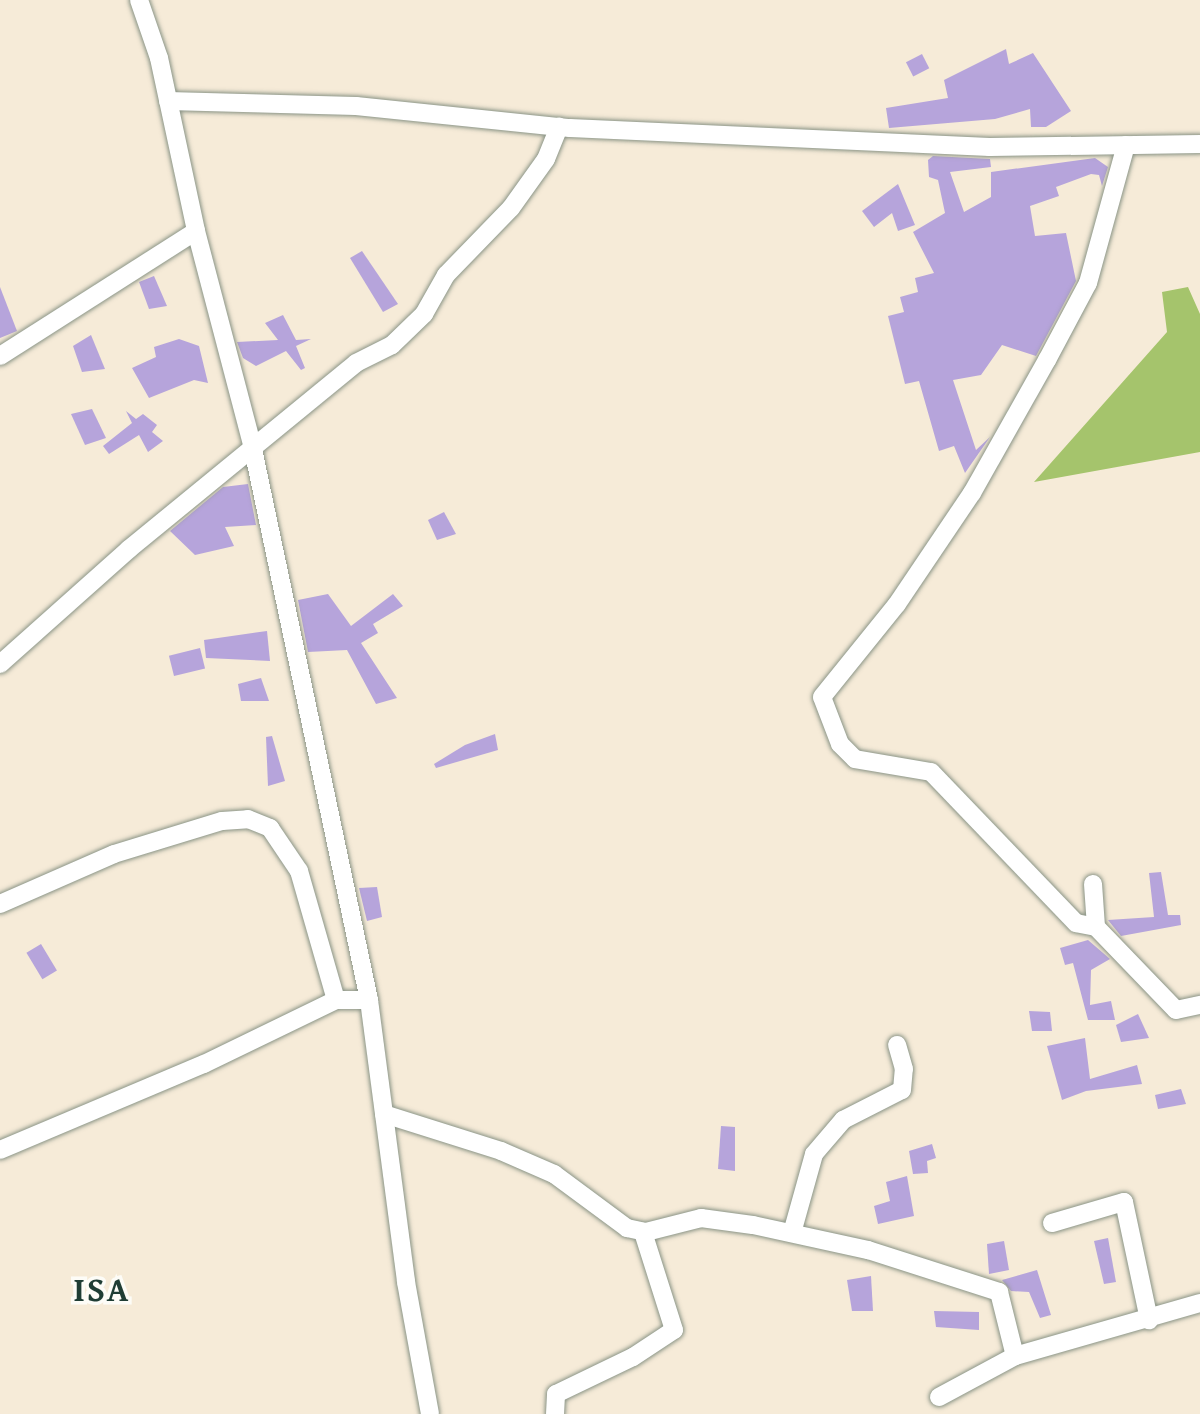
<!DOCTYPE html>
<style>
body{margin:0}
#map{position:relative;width:1200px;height:1414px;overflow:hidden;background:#f6ebd8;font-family:"Gentium Book Plus",serif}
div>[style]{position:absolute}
.green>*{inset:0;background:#a5c46c}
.building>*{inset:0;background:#b6a4db;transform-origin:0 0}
.roads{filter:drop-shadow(0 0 2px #8a9486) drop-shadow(0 0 2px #8a9486)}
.street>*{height:18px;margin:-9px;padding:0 9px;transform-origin:9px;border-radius:9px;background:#fff}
span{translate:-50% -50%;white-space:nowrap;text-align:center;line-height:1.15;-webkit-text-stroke:7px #fdfcf7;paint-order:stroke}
.district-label{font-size:34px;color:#1f3d34;font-weight:700;letter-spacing:2px}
</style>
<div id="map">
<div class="green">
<div style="clip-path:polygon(1188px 287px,1200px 314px,1200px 452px,1034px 482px,1167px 332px,1162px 292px)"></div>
</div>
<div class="building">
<div style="clip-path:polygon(1006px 49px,1009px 64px,1033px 53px,1071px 111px,1046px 127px,1031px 127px,1030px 109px,995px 119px,889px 128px,886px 108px,948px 98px,944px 80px)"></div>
<div style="left:922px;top:54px;width:16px;height:18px;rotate:63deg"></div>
<div style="clip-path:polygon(933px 156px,990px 159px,991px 167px,950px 172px,964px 212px,991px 197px,991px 172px,1095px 158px,1108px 167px,1102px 186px,1099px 175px,1091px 174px,1056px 187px,1059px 196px,1030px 206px,1035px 236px,1066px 233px,1076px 281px,1036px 356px,1002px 345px,981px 375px,953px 380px,976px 450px,990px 437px,965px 473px,954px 446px,939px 451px,919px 381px,905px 384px,888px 316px,904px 312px,900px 297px,918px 292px,915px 278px,934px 273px,913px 232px,945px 213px,938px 180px,929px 177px,928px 160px)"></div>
<div style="clip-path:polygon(898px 184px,915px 225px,898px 231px,892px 213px,874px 227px,862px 211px)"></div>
<div style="clip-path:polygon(362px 251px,398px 304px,383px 312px,350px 258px)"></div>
<div style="clip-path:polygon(154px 276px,167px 306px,149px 309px,139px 282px)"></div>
<div style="clip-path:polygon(0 287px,17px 331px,0 338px)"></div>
<div style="clip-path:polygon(283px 315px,296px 340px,311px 339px,296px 346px,305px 368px,301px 370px,286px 351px,256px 366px,243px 358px,237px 342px,278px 340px,265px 323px)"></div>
<div style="clip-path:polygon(91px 335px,105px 369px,82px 372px,73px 346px)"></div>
<div style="clip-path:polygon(179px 339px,199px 346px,208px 383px,194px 380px,149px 398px,132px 368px,156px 357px,154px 347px)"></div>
<div style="clip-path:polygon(92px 409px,106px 438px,85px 445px,71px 414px)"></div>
<div style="clip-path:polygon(126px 411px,136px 419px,143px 414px,157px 425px,152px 432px,163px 441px,148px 452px,139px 435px,109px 454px,103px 446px,132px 423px)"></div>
<div style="clip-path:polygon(248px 484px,256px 525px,225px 527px,234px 546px,195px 555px,170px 531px,223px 487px)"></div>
<div style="clip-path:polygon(444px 512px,456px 534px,437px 540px,428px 520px)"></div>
<div style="clip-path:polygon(328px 594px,351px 626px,393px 594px,403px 606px,373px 624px,378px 633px,361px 643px,397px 698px,376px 704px,347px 650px,308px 652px,298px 600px)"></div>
<div style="clip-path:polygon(267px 631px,270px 661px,206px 658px,204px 640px)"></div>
<div style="left:200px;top:648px;width:21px;height:32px;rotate:76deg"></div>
<div style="clip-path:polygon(261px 678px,269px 701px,241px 701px,238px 684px)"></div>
<div style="clip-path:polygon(495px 734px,498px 750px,436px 768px,434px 764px,465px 745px)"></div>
<div style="clip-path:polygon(272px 736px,285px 781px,268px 786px,266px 737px)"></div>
<div style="clip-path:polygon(1161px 872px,1168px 915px,1180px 915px,1181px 925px,1121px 936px,1108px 920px,1154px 917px,1149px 873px)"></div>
<div style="clip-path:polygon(377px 887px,382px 917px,367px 921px,359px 888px)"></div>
<div style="clip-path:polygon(1088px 940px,1110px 959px,1091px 970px,1090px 1005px,1111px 1001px,1115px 1020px,1088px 1020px,1073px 963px,1065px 965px,1060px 948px)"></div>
<div style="left:41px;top:944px;width:31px;height:17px;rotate:59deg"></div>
<div style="clip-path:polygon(1029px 1011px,1050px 1012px,1052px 1031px,1032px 1031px)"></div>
<div style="clip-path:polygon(1138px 1014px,1149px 1038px,1121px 1042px,1116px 1025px)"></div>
<div style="clip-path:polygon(1085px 1038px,1090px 1079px,1137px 1065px,1142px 1084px,1086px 1091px,1062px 1100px,1047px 1046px)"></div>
<div style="clip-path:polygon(1181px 1089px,1186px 1104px,1158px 1109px,1155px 1095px)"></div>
<div style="clip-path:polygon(721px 1126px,735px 1127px,735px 1171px,718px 1169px)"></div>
<div style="clip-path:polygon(932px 1144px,936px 1158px,927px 1161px,928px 1173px,913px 1174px,909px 1151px)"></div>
<div style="clip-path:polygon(907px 1176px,914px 1216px,878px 1224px,874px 1206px,890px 1201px,886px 1182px)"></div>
<div style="clip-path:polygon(1108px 1238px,1116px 1282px,1104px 1284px,1094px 1241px)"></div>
<div style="clip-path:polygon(1004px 1241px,1009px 1270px,989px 1274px,987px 1244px)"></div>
<div style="clip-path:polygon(1037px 1270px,1051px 1315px,1040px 1318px,1029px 1292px,1011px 1291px,1002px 1280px)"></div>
<div style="clip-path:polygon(871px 1276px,873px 1311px,852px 1311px,847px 1280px)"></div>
<div style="clip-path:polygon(934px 1311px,979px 1312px,979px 1330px,936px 1327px)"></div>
</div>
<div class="roads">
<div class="street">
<div style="left:139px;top:0;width:61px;rotate:71deg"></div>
<div style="left:159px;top:58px;width:177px;rotate:77.9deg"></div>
<div style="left:196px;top:231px;width:225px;rotate:75.3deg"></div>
<div style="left:253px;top:449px;width:563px;rotate:78.11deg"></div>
<div style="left:369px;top:1000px;width:284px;rotate:82.5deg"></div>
<div style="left:406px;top:1282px;width:134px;rotate:79.7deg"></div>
<div style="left:168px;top:101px;width:188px;rotate:1.5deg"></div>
<div style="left:356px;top:106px;width:215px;rotate:5.9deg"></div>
<div style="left:570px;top:128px;width:420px;rotate:2.6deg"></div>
<div style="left:990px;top:147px;width:210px;rotate:-0.8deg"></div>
<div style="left:0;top:356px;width:232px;rotate:-32.5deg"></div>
<div style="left:0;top:664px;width:173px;rotate:-41.7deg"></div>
<div style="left:129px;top:549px;width:293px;rotate:-39.3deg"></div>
<div style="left:356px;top:363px;width:40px;rotate:-26.6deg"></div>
<div style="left:392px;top:345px;width:45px;rotate:-44.1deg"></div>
<div style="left:424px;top:314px;width:45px;rotate:-60.6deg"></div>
<div style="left:446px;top:275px;width:93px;rotate:-45.9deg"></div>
<div style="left:511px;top:208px;width:60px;rotate:-54.5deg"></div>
<div style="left:546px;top:159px;width:35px;rotate:-68deg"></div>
<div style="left:1093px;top:884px;width:43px;rotate:86deg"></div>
<div style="left:1096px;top:927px;width:115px;rotate:46.1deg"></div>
<div style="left:1176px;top:1010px;width:25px;rotate:-12deg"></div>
<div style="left:0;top:904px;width:124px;rotate:-23.7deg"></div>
<div style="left:114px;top:854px;width:113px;rotate:-17deg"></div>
<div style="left:222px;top:821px;width:26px;rotate:-4deg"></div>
<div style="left:248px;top:819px;width:24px;rotate:22deg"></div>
<div style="left:270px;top:828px;width:52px;rotate:56deg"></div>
<div style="left:299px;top:871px;width:134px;rotate:74deg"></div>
<div style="left:1096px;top:927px;width:20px;rotate:-169deg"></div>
<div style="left:1076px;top:923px;width:209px;rotate:-133.8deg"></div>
<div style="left:931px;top:772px;width:77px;rotate:-170.3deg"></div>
<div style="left:855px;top:759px;width:21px;rotate:-135deg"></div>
<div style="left:840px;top:744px;width:50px;rotate:-111deg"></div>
<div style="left:822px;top:697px;width:119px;rotate:-51.1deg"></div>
<div style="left:897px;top:604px;width:134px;rotate:-56deg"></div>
<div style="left:972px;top:493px;width:153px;rotate:-60.6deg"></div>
<div style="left:1047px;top:360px;width:87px;rotate:-62deg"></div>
<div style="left:1088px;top:283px;width:143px;rotate:-74.6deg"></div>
<div style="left:384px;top:1114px;width:123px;rotate:17.5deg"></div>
<div style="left:501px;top:1151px;width:58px;rotate:23.5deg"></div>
<div style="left:554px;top:1174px;width:91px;rotate:36.5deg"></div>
<div style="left:627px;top:1228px;width:19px;rotate:12deg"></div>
<div style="left:646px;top:1232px;width:57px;rotate:-14.3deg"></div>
<div style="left:701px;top:1218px;width:52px;rotate:7.7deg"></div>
<div style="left:753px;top:1225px;width:118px;rotate:12.3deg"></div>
<div style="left:868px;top:1250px;width:138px;rotate:17.8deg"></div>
<div style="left:999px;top:1292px;width:66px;rotate:76deg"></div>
<div style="left:0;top:1150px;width:221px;rotate:-22.9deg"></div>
<div style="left:204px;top:1064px;width:147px;rotate:-25.9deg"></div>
<div style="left:336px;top:1000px;width:33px"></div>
<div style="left:1052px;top:1223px;width:75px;rotate:-16.3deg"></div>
<div style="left:1124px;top:1202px;width:121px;rotate:78deg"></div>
<div style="left:792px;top:1233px;width:82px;rotate:-74.4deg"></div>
<div style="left:814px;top:1154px;width:45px;rotate:-49.5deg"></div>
<div style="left:843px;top:1120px;width:66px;rotate:-27deg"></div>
<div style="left:902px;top:1090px;width:21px;rotate:-85deg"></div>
<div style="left:904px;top:1069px;width:25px;rotate:-106deg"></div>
<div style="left:939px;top:1397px;width:86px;rotate:-28.3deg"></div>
<div style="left:1015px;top:1356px;width:192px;rotate:-16deg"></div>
<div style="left:555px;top:1414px;width:20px;rotate:-87deg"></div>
<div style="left:556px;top:1394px;width:85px;rotate:-25.7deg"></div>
<div style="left:633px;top:1357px;width:49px;rotate:-33.4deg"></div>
<div style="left:674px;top:1330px;width:103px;rotate:-107.6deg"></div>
</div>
</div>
<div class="district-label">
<span style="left:102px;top:1289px">ISA</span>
</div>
</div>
